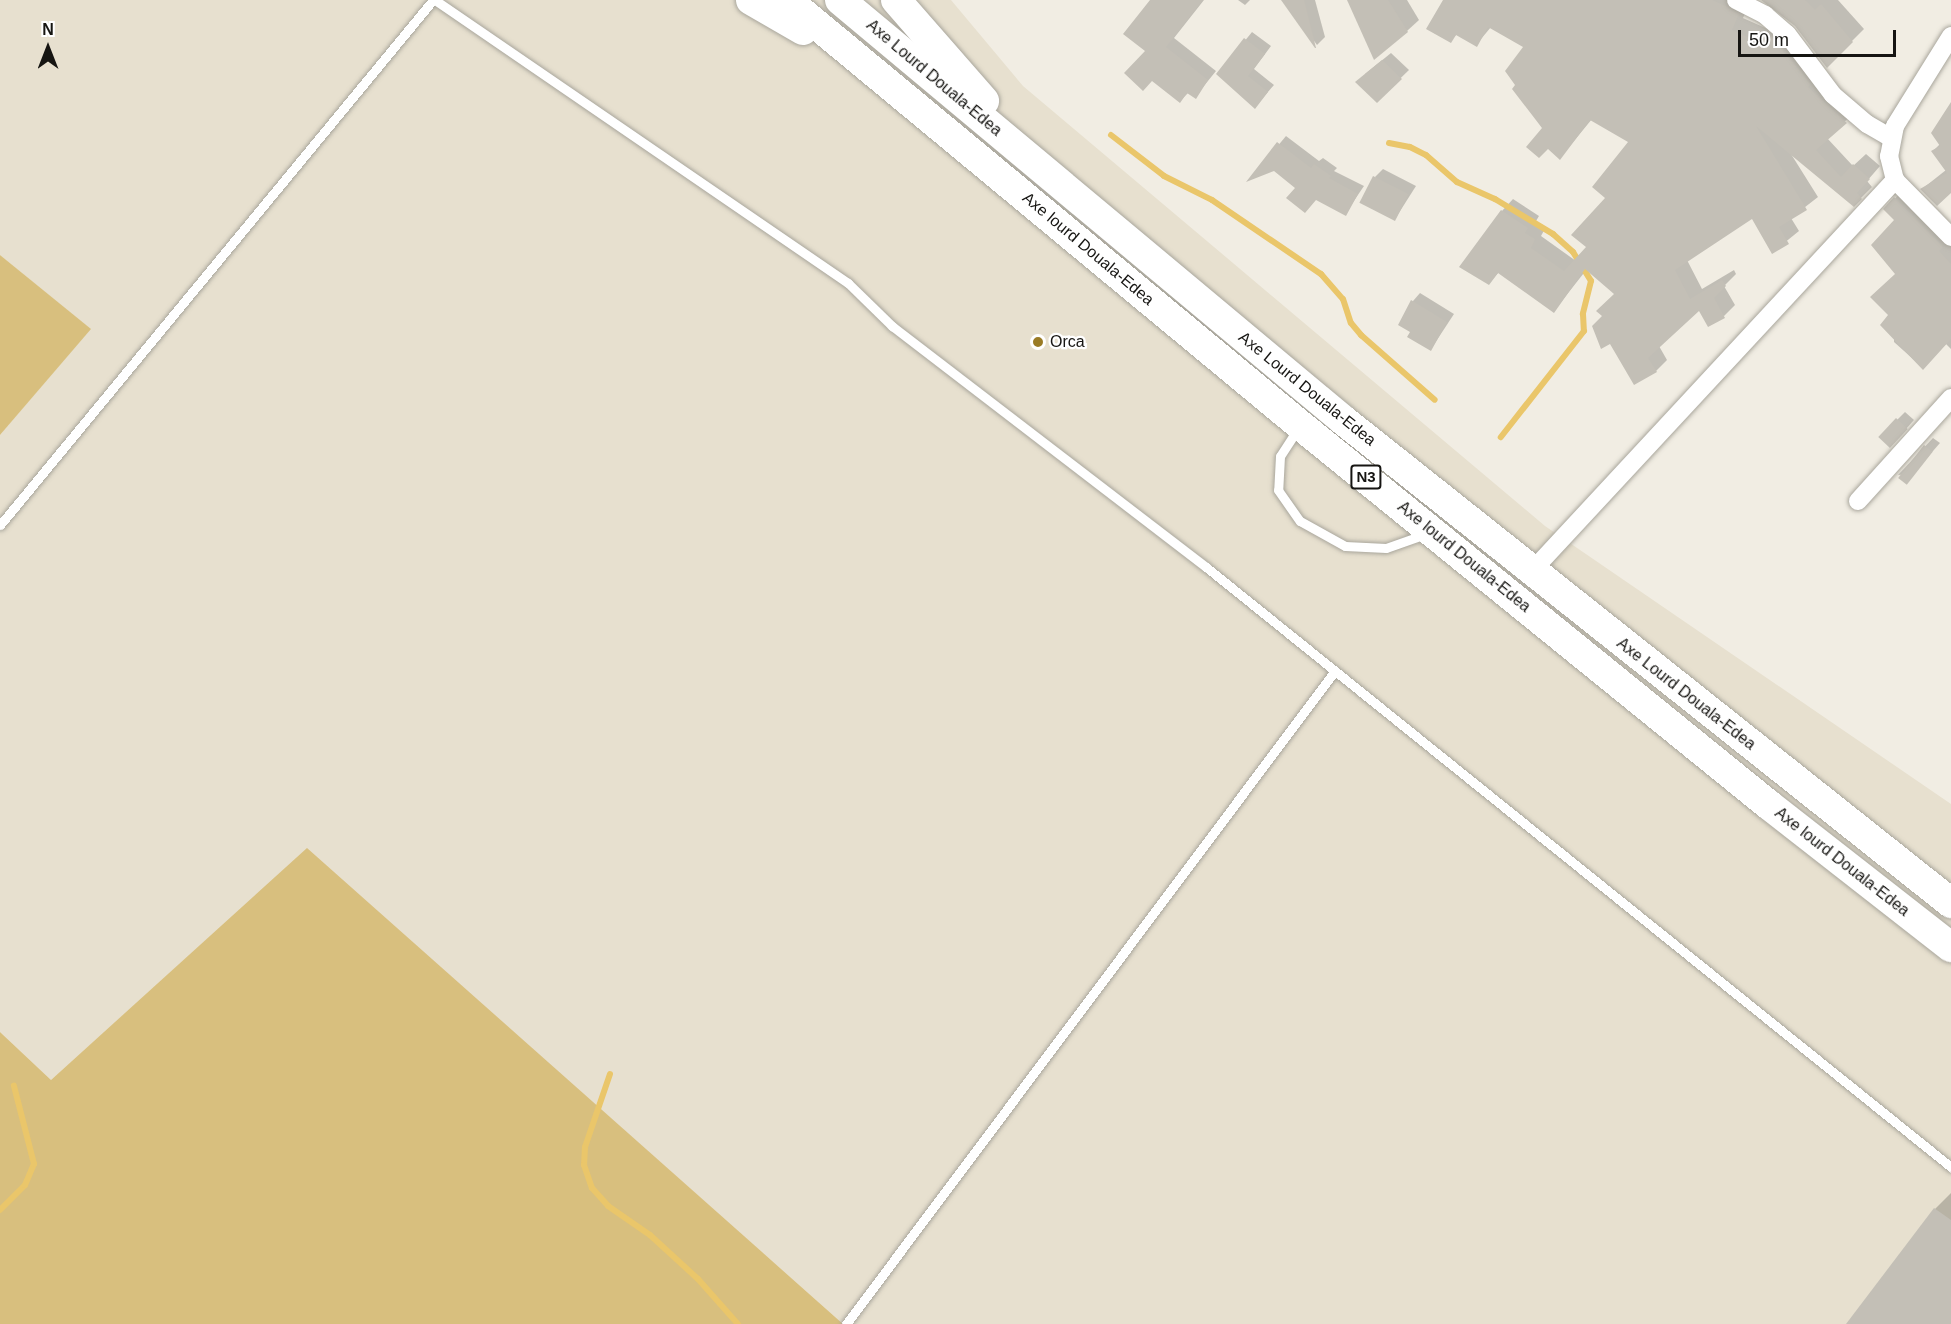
<!DOCTYPE html>
<style>
body{margin:0}
#map{position:relative;width:1951px;height:1324px;overflow:hidden;background:#f1ede3;font-family:Arial,sans-serif}
div>[style]{position:absolute}
.built>*{inset:0;background:#e7e0cf}
.green>*{inset:0;background:#d8bf7e}
.shadow>*{inset:0;background:#0003}
.stream>*{height:6px;margin:-3px;padding:0 3px;transform-origin:3px;border-radius:3px;background:#eac66a}
.building>*{inset:0;background:#c3bfb6;transform-origin:0 0}
.roads{filter:drop-shadow(0 0 2px #a9a69c) drop-shadow(0 0 2px #a9a69c)}
.service>*{height:9px;margin:-4.5px;padding:0 4.5px;transform-origin:4.5px;border-radius:4.5px;background:#fff}
.minor>*{height:18px;margin:-9px;padding:0 9px;transform-origin:9px;border-radius:9px;background:#fff}
.trunk>*{height:30px;margin:-15px;padding:0 15px;transform-origin:15px;border-radius:15px;background:#fff}
.dots>*{width:16px;height:16px;translate:-50% -50%;box-sizing:border-box;border:3px solid #fff;border-radius:50%}
span{translate:-50% -50%;white-space:nowrap;text-align:center;line-height:1.15;-webkit-text-stroke:4.5px #fff;paint-order:stroke}
.shield-label span{padding:2px 4px;background:#fff;border:2px solid;border-radius:4px;-webkit-text-stroke-width:0}
.shield-label{font-size:15px;color:#161512;font-weight:700}
.street-label{font-size:16px;color:#161512}
.poi-label{font-size:16px;color:#161512}
.left{translate:0 -50%;text-align:left}
.north{position:absolute;left:18px;top:18px;width:60px;height:60px;-webkit-text-stroke:4px #fff;paint-order:stroke;rotate:0deg;font-size:16px;font-weight:700;line-height:24px;text-align:center;color:#161512}
.north::after{content:'';display:block;margin:auto;width:21px;height:27px;background:#161512;clip-path:polygon(50% 0,100% 100%,50% 72%,0 100%)}
.scale{position:absolute;left:1738px;top:30px;width:158px;height:27px;box-sizing:border-box;border:3px solid #161512;border-top:0;padding-left:8px;font-size:18px;line-height:21px;white-space:nowrap;color:#161512;-webkit-text-stroke:4px #fff;paint-order:stroke}
</style>
<div id="map">
<div class="built">
<div style="clip-path:polygon(0 0,951px 0,1023px 86px,1545px 526px,1951px 804px,1951px 1324px,843px 1324px,307px 849px,51px 1080px,0 1032px,0 435px,90px 329px,0 255px)"></div>
</div>
<div class="green">
<div style="clip-path:polygon(0 255px,91px 329px,0 435px)"></div>
<div style="clip-path:polygon(307px 848px,843px 1324px,0 1324px,0 1032px,51px 1080px)"></div>
</div>
<div class="shadow">
<div style="clip-path:polygon(1152px 0,1204px 0,1174px 38px,1216px 71px,1195px 97px,1189px 92px,1180px 101px,1152px 79px,1147px 50px)"></div>
<div style="clip-path:polygon(1238px 0,1250px 0,1245px 5px)"></div>
<div style="clip-path:polygon(1284px 0,1315px 0,1325px 37px,1317px 45px)"></div>
<div style="clip-path:polygon(1351px 0,1407px 0,1419px 20px,1407px 31px)"></div>
<div style="clip-path:polygon(1445px 0,1744px 0,1750px 3px,1743px 18px,1770px 30px,1857px 110px,1827px 138px,1853px 166px,1866px 154px,1880px 166px,1867px 181px,1872px 187px,1854px 205px,1791px 154px,1818px 197px,1791px 218px,1799px 231px,1773px 252px,1752px 217px,1687px 260px,1702px 289px,1734px 270px,1736px 274px,1724px 286px,1735px 305px,1724px 316px,1700px 309px,1659px 346px,1667px 360px,1656px 371px,1604px 316px,1616px 294px,1587px 269px,1554px 311px,1499px 272px,1489px 283px,1502px 211px,1513px 199px,1539px 216px,1536px 221px,1546px 227px,1541px 236px,1576px 261px,1589px 247px,1630px 142px,1592px 119px,1560px 158px,1517px 85px,1525px 47px,1491px 27px,1476px 45px,1457px 34px,1450px 41px)"></div>
<div style="clip-path:polygon(1763px 0,1838px 0,1864px 29px,1827px 66px,1795px 24px)"></div>
<div style="clip-path:polygon(1252px 32px,1271px 46px,1254px 69px,1274px 85px,1261px 100px,1218px 74px)"></div>
<div style="clip-path:polygon(1391px 53px,1409px 70px,1377px 101px,1365px 74px)"></div>
<div style="clip-path:polygon(1951px 105px,1951px 191px,1922px 189px,1946px 170px,1933px 151px,1940px 144px)"></div>
<div style="clip-path:polygon(1286px 136px,1319px 161px,1323px 158px,1337px 168px,1334px 171px,1364px 186px,1345px 214px,1297px 188px,1274px 170px,1251px 178px)"></div>
<div style="clip-path:polygon(1383px 169px,1416px 186px,1395px 219px,1375px 177px)"></div>
<div style="clip-path:polygon(1906px 187px,1951px 241px,1951px 349px,1946px 344px,1923px 368px,1894px 342px,1896px 220px,1885px 209px)"></div>
<div style="clip-path:polygon(1420px 293px,1454px 314px,1431px 349px,1411px 332px,1413px 301px)"></div>
<div style="clip-path:polygon(1905px 412px,1914px 420px,1898px 438px,1897px 420px)"></div>
<div style="clip-path:polygon(1933px 438px,1940px 443px,1913px 474px,1898px 475px)"></div>
<div style="clip-path:polygon(1951px 1193px,1951px 1324px,1847px 1324px,1935px 1209px)"></div>
</div>
<div class="stream">
<div style="left:1111px;top:135px;width:67px;rotate:37.7deg"></div>
<div style="left:1164px;top:176px;width:54px;rotate:26.6deg"></div>
<div style="left:1212px;top:200px;width:132px;rotate:34.2deg"></div>
<div style="left:1321px;top:274px;width:33px;rotate:49deg"></div>
<div style="left:1343px;top:299px;width:25px;rotate:72deg"></div>
<div style="left:1351px;top:323px;width:16px;rotate:50deg"></div>
<div style="left:1361px;top:335px;width:98px;rotate:41.3deg"></div>
<div style="left:1389px;top:143px;width:21px;rotate:11deg"></div>
<div style="left:1410px;top:147px;width:18px;rotate:27deg"></div>
<div style="left:1426px;top:155px;width:41px;rotate:41.1deg"></div>
<div style="left:1457px;top:182px;width:42px;rotate:24.1deg"></div>
<div style="left:1495px;top:199px;width:68px;rotate:31.1deg"></div>
<div style="left:1553px;top:234px;width:27px;rotate:42deg"></div>
<div style="left:1573px;top:252px;width:34px;rotate:58deg"></div>
<div style="left:1591px;top:281px;width:34px;rotate:104deg"></div>
<div style="left:1583px;top:314px;width:17px;rotate:87deg"></div>
<div style="left:1584px;top:331px;width:135px;rotate:128.1deg"></div>
<div style="left:610px;top:1074px;width:77px;rotate:108.9deg"></div>
<div style="left:585px;top:1147px;width:18px;rotate:93deg"></div>
<div style="left:584px;top:1165px;width:24px;rotate:71deg"></div>
<div style="left:592px;top:1188px;width:24px;rotate:48deg"></div>
<div style="left:608px;top:1206px;width:51px;rotate:34.6deg"></div>
<div style="left:650px;top:1235px;width:65px;rotate:42.5deg"></div>
<div style="left:698px;top:1279px;width:60px;rotate:48.4deg"></div>
<div style="left:0;top:1210px;width:35px;rotate:-45deg"></div>
<div style="left:25px;top:1185px;width:23px;rotate:-67deg"></div>
<div style="left:34px;top:1164px;width:81px;rotate:-104.4deg"></div>
</div>
<div class="building">
<div style="clip-path:polygon(1150px 0,1203px 0,1166px 47px,1208px 80px,1196px 99px,1187px 93px,1180px 103px,1152px 81px,1143px 91px,1124px 73px,1145px 51px,1123px 34px)"></div>
<div style="clip-path:polygon(1281px 0,1304px 0,1316px 48px,1315px 48px)"></div>
<div style="clip-path:polygon(1347px 0,1388px 0,1408px 32px,1374px 60px)"></div>
<div style="clip-path:polygon(1443px 0,1712px 0,1728px 7px,1739px 14px,1732px 30px,1757px 41px,1767px 32px,1811px 84px,1808px 87px,1847px 123px,1816px 150px,1841px 177px,1853px 164px,1870px 179px,1857px 193px,1862px 199px,1854px 207px,1756px 126px,1807px 210px,1779px 227px,1789px 244px,1772px 254px,1752px 219px,1675px 270px,1690px 299px,1722px 280px,1726px 286px,1714px 298px,1725px 318px,1708px 327px,1699px 311px,1648px 358px,1657px 372px,1634px 385px,1610px 344px,1601px 349px,1592px 326px,1602px 316px,1596px 311px,1614px 294px,1585px 269px,1554px 313px,1498px 273px,1489px 285px,1459px 267px,1501px 210px,1528px 228px,1525px 233px,1535px 239px,1531px 248px,1564px 271px,1586px 247px,1571px 235px,1605px 198px,1592px 187px,1628px 142px,1590px 120px,1560px 160px,1548px 149px,1539px 158px,1526px 147px,1542px 128px,1512px 89px,1515px 85px,1505px 71px,1523px 47px,1488px 27px,1477px 47px,1456px 35px,1451px 43px,1426px 29px)"></div>
<div style="clip-path:polygon(1761px 0,1805px 0,1815px 10px,1821px 4px,1853px 42px,1827px 68px,1795px 26px)"></div>
<div style="clip-path:polygon(1244px 38px,1265px 54px,1248px 76px,1268px 92px,1255px 109px,1216px 74px)"></div>
<div style="clip-path:polygon(1382px 60px,1402px 79px,1377px 103px,1355px 82px)"></div>
<div style="clip-path:polygon(1951px 102px,1951px 193px,1937px 206px,1920px 189px,1947px 173px,1931px 151px,1940px 146px,1931px 133px)"></div>
<div style="clip-path:polygon(1277px 142px,1311px 168px,1314px 164px,1331px 176px,1329px 178px,1358px 194px,1346px 216px,1316px 200px,1305px 213px,1286px 198px,1295px 188px,1274px 171px,1246px 182px)"></div>
<div style="left:1373px;top:176px;width:40px;height:30px;rotate:27deg"></div>
<div style="clip-path:polygon(1894px 197px,1943px 247px,1939px 251px,1951px 264px,1951px 339px,1923px 370px,1880px 325px,1888px 315px,1870px 297px,1895px 274px,1871px 245px,1894px 220px,1883px 209px)"></div>
<div style="clip-path:polygon(1411px 300px,1447px 322px,1431px 351px,1407px 337px,1410px 332px,1398px 325px)"></div>
<div style="left:1896px;top:418px;width:16px;height:26px;rotate:43deg"></div>
<div style="left:1924px;top:445px;width:11px;height:42px;rotate:38deg"></div>
<div style="clip-path:polygon(1934px 1208px,1951px 1220px,1951px 1324px,1846px 1324px)"></div>
</div>
<div class="roads">
<div class="service">
<div style="left:435px;top:0;width:501px;rotate:34.42deg"></div>
<div style="left:848px;top:283px;width:62px;rotate:44.3deg"></div>
<div style="left:892px;top:326px;width:396px;rotate:37.5deg"></div>
<div style="left:1206px;top:567px;width:957px;rotate:38.85deg"></div>
<div style="left:1297px;top:430px;width:31px;rotate:123deg"></div>
<div style="left:1280px;top:456px;width:34px;rotate:93deg"></div>
<div style="left:1278px;top:490px;width:38px;rotate:55deg"></div>
<div style="left:1300px;top:521px;width:51px;rotate:29.1deg"></div>
<div style="left:1345px;top:546px;width:41px;rotate:2.8deg"></div>
<div style="left:1386px;top:548px;width:42px;rotate:-19.3deg"></div>
<div style="left:0;top:525px;width:681px;rotate:-50.49deg"></div>
<div style="left:846px;top:1324px;width:814px;rotate:-53.19deg"></div>
</div>
<div class="minor">
<div style="left:1736px;top:0;width:33px;rotate:27deg"></div>
<div style="left:1765px;top:15px;width:29px;rotate:41deg"></div>
<div style="left:1787px;top:34px;width:76px;rotate:53deg"></div>
<div style="left:1833px;top:95px;width:45px;rotate:40.5deg"></div>
<div style="left:1867px;top:124px;width:28px;rotate:30deg"></div>
<div style="left:1951px;top:36px;width:106px;rotate:121.9deg"></div>
<div style="left:1895px;top:126px;width:31px;rotate:101deg"></div>
<div style="left:1889px;top:156px;width:25px;rotate:76deg"></div>
<div style="left:1895px;top:180px;width:80px;rotate:45.5deg"></div>
<div style="left:1858px;top:501px;width:139px;rotate:-47.9deg"></div>
<div style="left:1532px;top:571px;width:534px;rotate:-47.13deg"></div>
</div>
<div class="trunk">
<div style="left:751px;top:0;width:60px;rotate:30deg"></div>
<div style="left:787px;top:0;width:666px;rotate:39.64deg"></div>
<div style="left:1300px;top:425px;width:604px;rotate:39.02deg"></div>
<div style="left:1769px;top:805px;width:231px;rotate:38deg"></div>
<div style="left:840px;top:0;width:655px;rotate:39.86deg"></div>
<div style="left:1343px;top:420px;width:777px;rotate:38.46deg"></div>
<div style="left:896px;top:0;width:134px;rotate:48.9deg"></div>
</div>
</div>
<div class="dots">
<div style="left:1038px;top:342px;background:#9a7b25"></div>
</div>
<div class="shield-label">
<span style="left:1366px;top:477px">N3</span>
</div>
<div class="street-label">
<span style="left:934px;top:78px;rotate:40deg">Axe Lourd Douala-Edea</span>
<span style="left:1088px;top:249px;rotate:40deg">Axe lourd Douala-Edea</span>
<span style="left:1307px;top:389px;rotate:39deg">Axe Lourd Douala-Edea</span>
<span style="left:1464px;top:557px;rotate:39deg">Axe lourd Douala-Edea</span>
<span style="left:1686px;top:694px;rotate:38deg">Axe Lourd Douala-Edea</span>
<span style="left:1842px;top:862px;rotate:38deg">Axe lourd Douala-Edea</span>
</div>
<div class="poi-label">
<span class="left" style="left:1050px;top:342px">Orca</span>
</div>
<div class="north">N</div>
<div class="scale">50 m</div>
</div>
